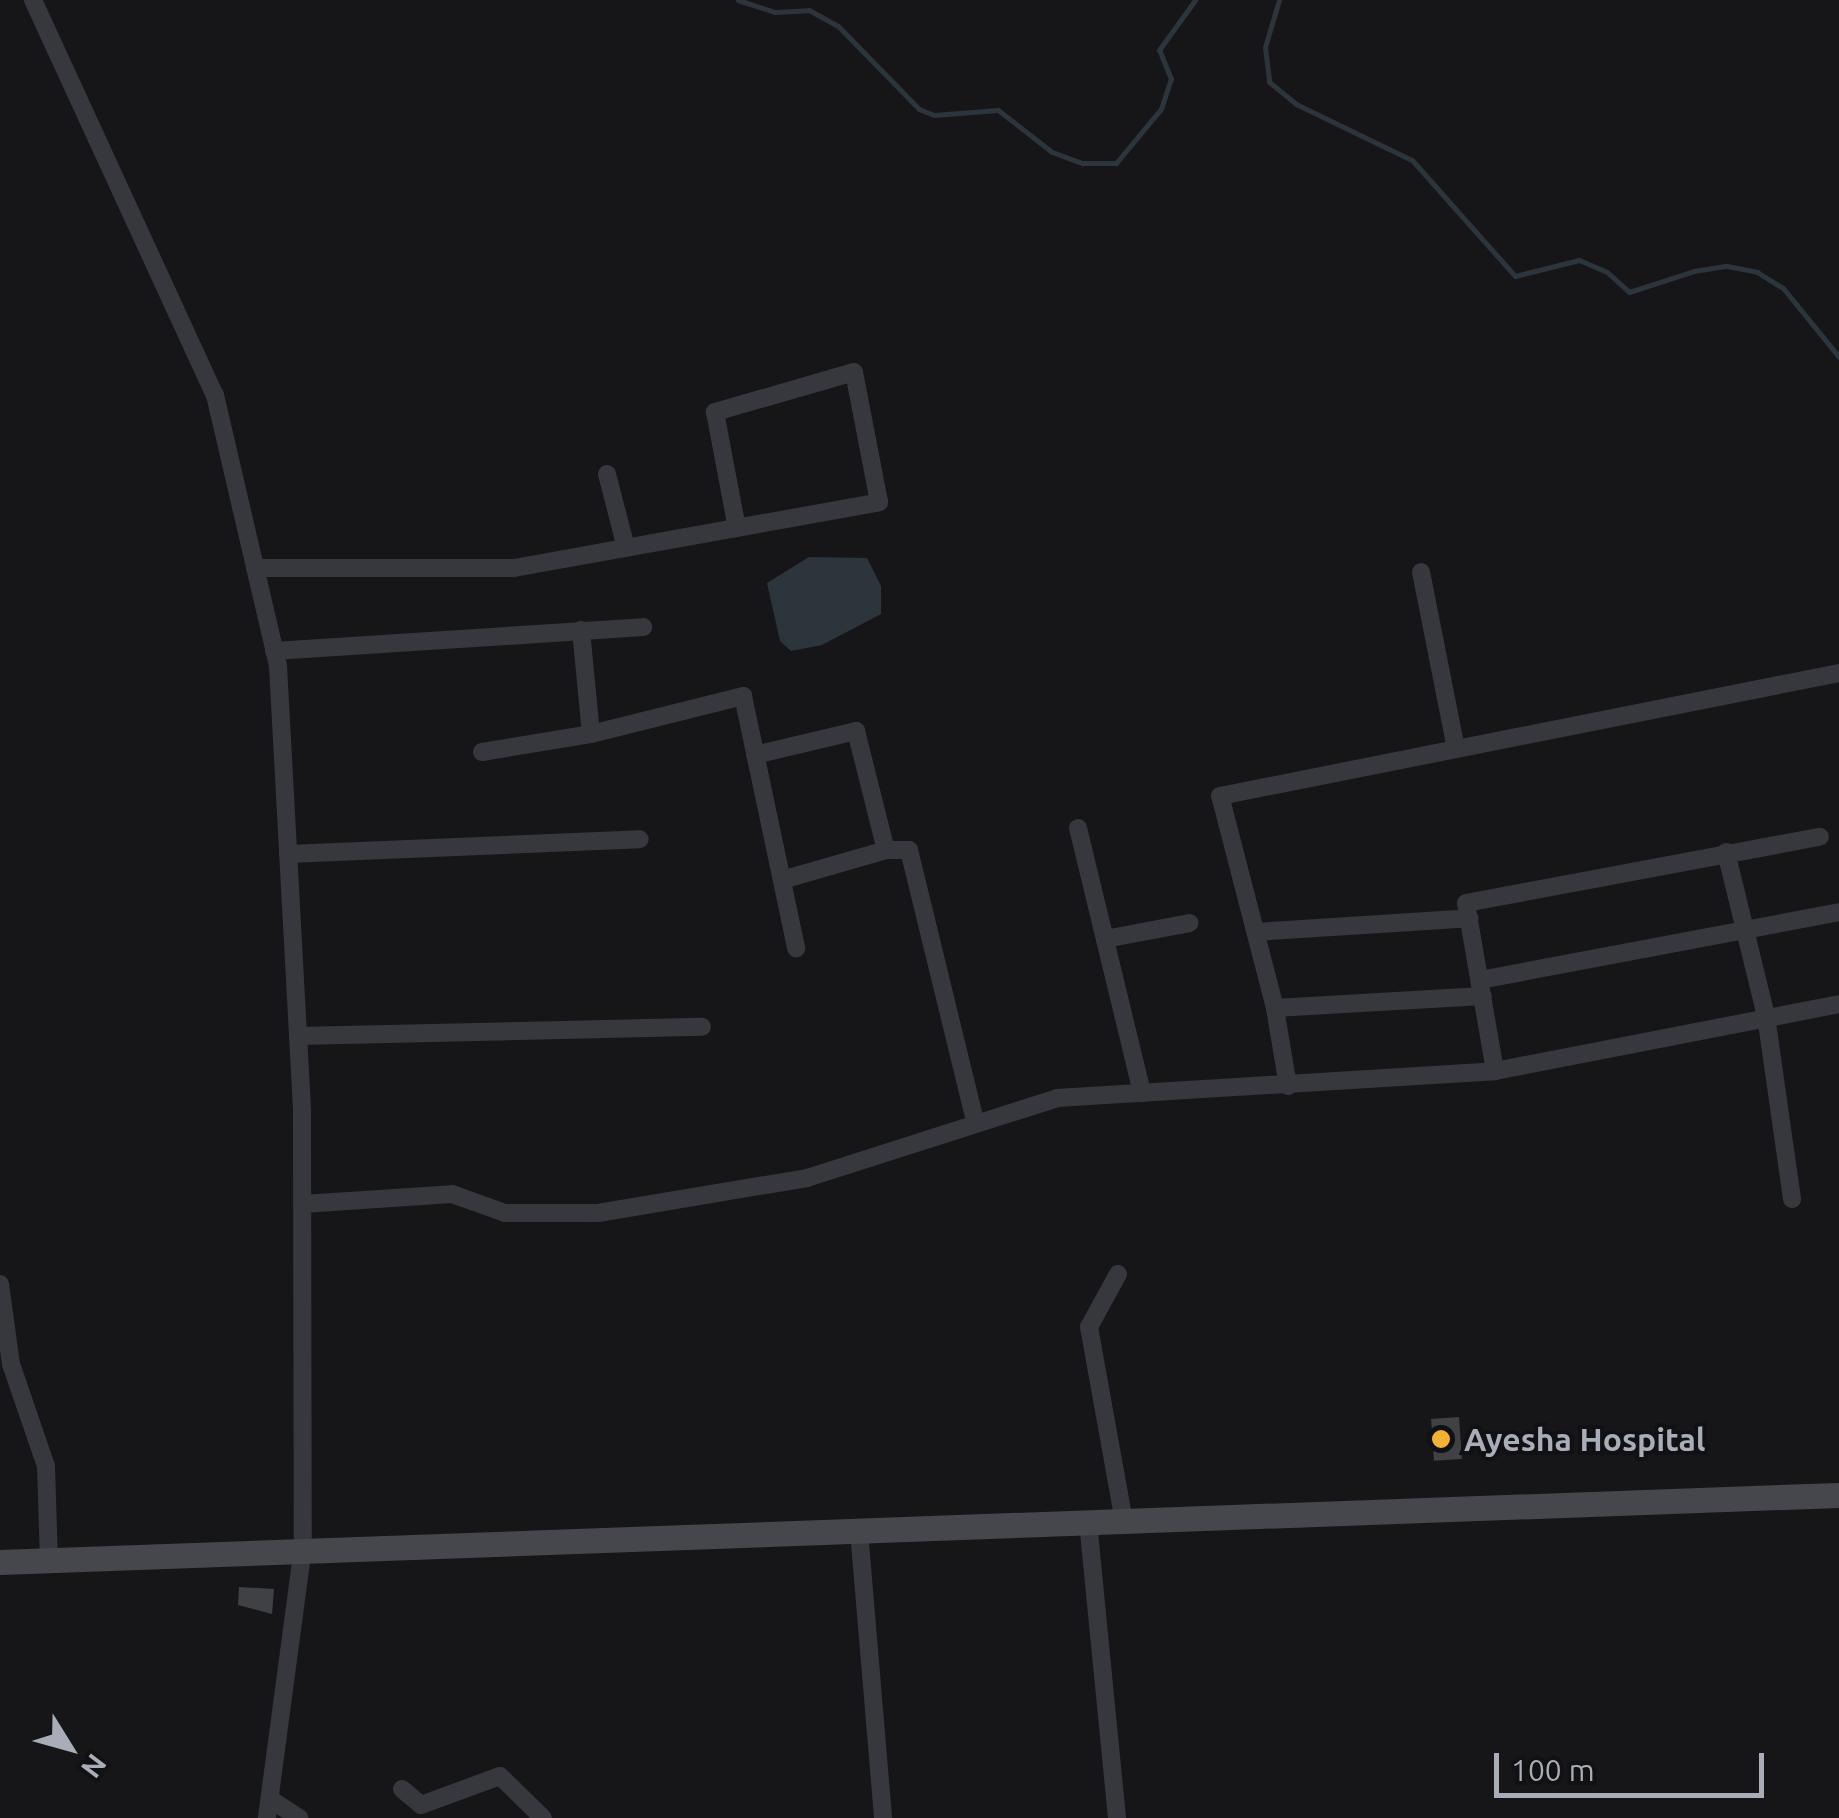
<!DOCTYPE html>
<style>
body{margin:0}
#map{position:relative;width:1839px;height:1818px;overflow:hidden;background:#161618;font-family:Ubuntu,sans-serif}
div>[style]{position:absolute}
.water>*{inset:0;background:#2c353c}
.stream>*{height:5px;margin:-2.5px;padding:0 2.5px;transform-origin:2.5px;border-radius:2.5px;background:#2c353c}
.building>*{inset:0;background:#404145;transform-origin:0 0}
.minor>*{height:18px;margin:-9px;padding:0 9px;transform-origin:9px;border-radius:9px;background:#37383d}
.secondary>*{height:25px;margin:-12.5px;padding:0 12.5px;transform-origin:12.5px;border-radius:12.5px;background:#45474d}
.dots>*{width:28px;height:28px;translate:-50% -50%;box-sizing:border-box;border:5px solid #111113;border-radius:50%}
span{translate:-50% -50%;white-space:nowrap;text-align:center;line-height:1.15;-webkit-text-stroke:8px #111113;paint-order:stroke}
.poi-label{font-size:32px;color:#a8adb8;font-weight:700}
.left{translate:0 -50%;text-align:left}
.north{position:absolute;left:20px;top:1698px;width:100px;height:100px;-webkit-text-stroke:8px #111113;paint-order:stroke;rotate:127deg;font-size:28px;font-weight:700;line-height:40px;text-align:center;color:#a8adb8}
.north::after{content:'';display:block;margin:auto;width:35px;height:45px;background:#a8adb8;clip-path:polygon(50% 0,100% 100%,50% 72%,0 100%)}
.scale{position:absolute;left:1494px;top:1753px;width:270px;height:45px;box-sizing:border-box;border:5px solid #a8adb8;border-top:0;padding-left:12px;font-size:30px;line-height:35px;white-space:nowrap;color:#a8adb8;-webkit-text-stroke:8px #111113;paint-order:stroke}
</style>
<div id="map">
<div class="water">
<div style="clip-path:polygon(809px 557px,867px 558px,881px 586px,881px 614px,822px 645px,791px 651px,780px 641px,767px 583px)"></div>
</div>
<div class="stream">
<div style="left:738px;top:0;width:39px;rotate:18deg"></div>
<div style="left:775px;top:12px;width:34px;rotate:-3deg"></div>
<div style="left:809px;top:10px;width:33px;rotate:29deg"></div>
<div style="left:838px;top:26px;width:116px;rotate:45.7deg"></div>
<div style="left:919px;top:109px;width:16px;rotate:22deg"></div>
<div style="left:934px;top:115px;width:64px;rotate:-4.5deg"></div>
<div style="left:998px;top:110px;width:68px;rotate:37.9deg"></div>
<div style="left:1052px;top:152px;width:33px;rotate:20deg"></div>
<div style="left:1083px;top:163px;width:33px"></div>
<div style="left:1116px;top:163px;width:70px;rotate:-50.2deg"></div>
<div style="left:1161px;top:109px;width:32px;rotate:-72deg"></div>
<div style="left:1171px;top:79px;width:31px;rotate:-112deg"></div>
<div style="left:1159px;top:50px;width:62px;rotate:-54.2deg"></div>
<div style="left:1279px;top:0;width:49px;rotate:106.6deg"></div>
<div style="left:1265px;top:47px;width:35px;rotate:83deg"></div>
<div style="left:1269px;top:82px;width:35px;rotate:39deg"></div>
<div style="left:1296px;top:104px;width:129px;rotate:25.8deg"></div>
<div style="left:1412px;top:160px;width:155px;rotate:48.4deg"></div>
<div style="left:1515px;top:276px;width:66px;rotate:-14deg"></div>
<div style="left:1579px;top:260px;width:30px;rotate:23deg"></div>
<div style="left:1607px;top:272px;width:30px;rotate:42deg"></div>
<div style="left:1629px;top:292px;width:68px;rotate:-17.9deg"></div>
<div style="left:1694px;top:271px;width:33px;rotate:-9deg"></div>
<div style="left:1727px;top:266px;width:31px;rotate:11deg"></div>
<div style="left:1757px;top:272px;width:31px;rotate:32deg"></div>
<div style="left:1783px;top:288px;width:89px;rotate:50.9deg"></div>
</div>
<div class="building">
<div style="left:1459px;top:1417px;width:42px;height:28px;rotate:86deg"></div>
<div style="clip-path:polygon(239px 1587px,274px 1589px,272px 1614px,238px 1605px)"></div>
</div>
<div class="minor">
<div style="left:33px;top:0;width:435px;rotate:65.3deg"></div>
<div style="left:215px;top:395px;width:278px;rotate:76.9deg"></div>
<div style="left:278px;top:666px;width:447px;rotate:86.9deg"></div>
<div style="left:302px;top:1112px;width:435px;rotate:89.9deg"></div>
<div style="left:303px;top:1547px;width:273px;rotate:97.6deg"></div>
<div style="left:607px;top:474px;width:76px;rotate:75.6deg"></div>
<div style="left:255px;top:568px;width:259px"></div>
<div style="left:514px;top:568px;width:371px;rotate:-10.2deg"></div>
<div style="left:879px;top:502px;width:132px;rotate:-100.9deg"></div>
<div style="left:854px;top:372px;width:145px;rotate:163.9deg"></div>
<div style="left:715px;top:412px;width:118px;rotate:79.3deg"></div>
<div style="left:1421px;top:572px;width:180px;rotate:78.8deg"></div>
<div style="left:581px;top:630px;width:104px;rotate:84.5deg"></div>
<div style="left:274px;top:651px;width:370px;rotate:-3.7deg"></div>
<div style="left:482px;top:752px;width:110px;rotate:-9.4deg"></div>
<div style="left:591px;top:734px;width:157px;rotate:-14deg"></div>
<div style="left:743px;top:696px;width:258px;rotate:78.1deg"></div>
<div style="left:755px;top:755px;width:104px;rotate:-13.4deg"></div>
<div style="left:856px;top:731px;width:123px;rotate:75.9deg"></div>
<div style="left:1078px;top:828px;width:273px;rotate:76.4deg"></div>
<div style="left:1726px;top:852px;width:169px;rotate:76.3deg"></div>
<div style="left:1766px;top:1016px;width:185px;rotate:81.9deg"></div>
<div style="left:288px;top:854px;width:352px;rotate:-2.4deg"></div>
<div style="left:782px;top:880px;width:108px;rotate:-16.1deg"></div>
<div style="left:886px;top:850px;width:23px"></div>
<div style="left:909px;top:850px;width:279px;rotate:76.3deg"></div>
<div style="left:1256px;top:932px;width:214px;rotate:-3.7deg"></div>
<div style="left:1105px;top:939px;width:86px;rotate:-10.7deg"></div>
<div style="left:1480px;top:980px;width:365px;rotate:-10.7deg"></div>
<div style="left:1275px;top:1008px;width:208px;rotate:-3.3deg"></div>
<div style="left:298px;top:1036px;width:404px;rotate:-1.3deg"></div>
<div style="left:1495px;top:1071px;width:170px;rotate:-99.8deg"></div>
<div style="left:1466px;top:903px;width:360px;rotate:-10.6deg"></div>
<div style="left:1288px;top:1086px;width:79px;rotate:-99.5deg"></div>
<div style="left:1275px;top:1008px;width:219px;rotate:-104.5deg"></div>
<div style="left:1220px;top:796px;width:631px;rotate:-11.24deg"></div>
<div style="left:303px;top:1204px;width:149px;rotate:-3.8deg"></div>
<div style="left:452px;top:1194px;width:56px;rotate:19.7deg"></div>
<div style="left:505px;top:1213px;width:93px"></div>
<div style="left:598px;top:1213px;width:212px;rotate:-9.5deg"></div>
<div style="left:807px;top:1178px;width:262px;rotate:-17.7deg"></div>
<div style="left:1057px;top:1098px;width:439px;rotate:-3.5deg"></div>
<div style="left:1495px;top:1071px;width:350px;rotate:-11deg"></div>
<div style="left:1118px;top:1274px;width:60px;rotate:118.7deg"></div>
<div style="left:1089px;top:1327px;width:197px;rotate:79.8deg"></div>
<div style="left:0;top:1284px;width:81px;rotate:82.2deg"></div>
<div style="left:11px;top:1364px;width:108px;rotate:71.1deg"></div>
<div style="left:46px;top:1466px;width:93px;rotate:88.2deg"></div>
<div style="left:1088px;top:1522px;width:297px;rotate:84.4deg"></div>
<div style="left:859px;top:1531px;width:288px;rotate:85.2deg"></div>
<div style="left:402px;top:1789px;width:25px;rotate:40deg"></div>
<div style="left:421px;top:1805px;width:84px;rotate:-20.2deg"></div>
<div style="left:500px;top:1776px;width:60px;rotate:44.3deg"></div>
<div style="left:270px;top:1799px;width:35px;rotate:33deg"></div>
</div>
<div class="secondary">
<div style="left:0;top:1562px;width:1840px;rotate:-2.09deg"></div>
</div>
<div class="dots">
<div style="left:1441px;top:1439px;background:#f2b134"></div>
</div>
<div class="poi-label">
<span class="left" style="left:1464px;top:1439px">Ayesha Hospital</span>
</div>
<div class="north">N</div>
<div class="scale">100 m</div>
</div>
